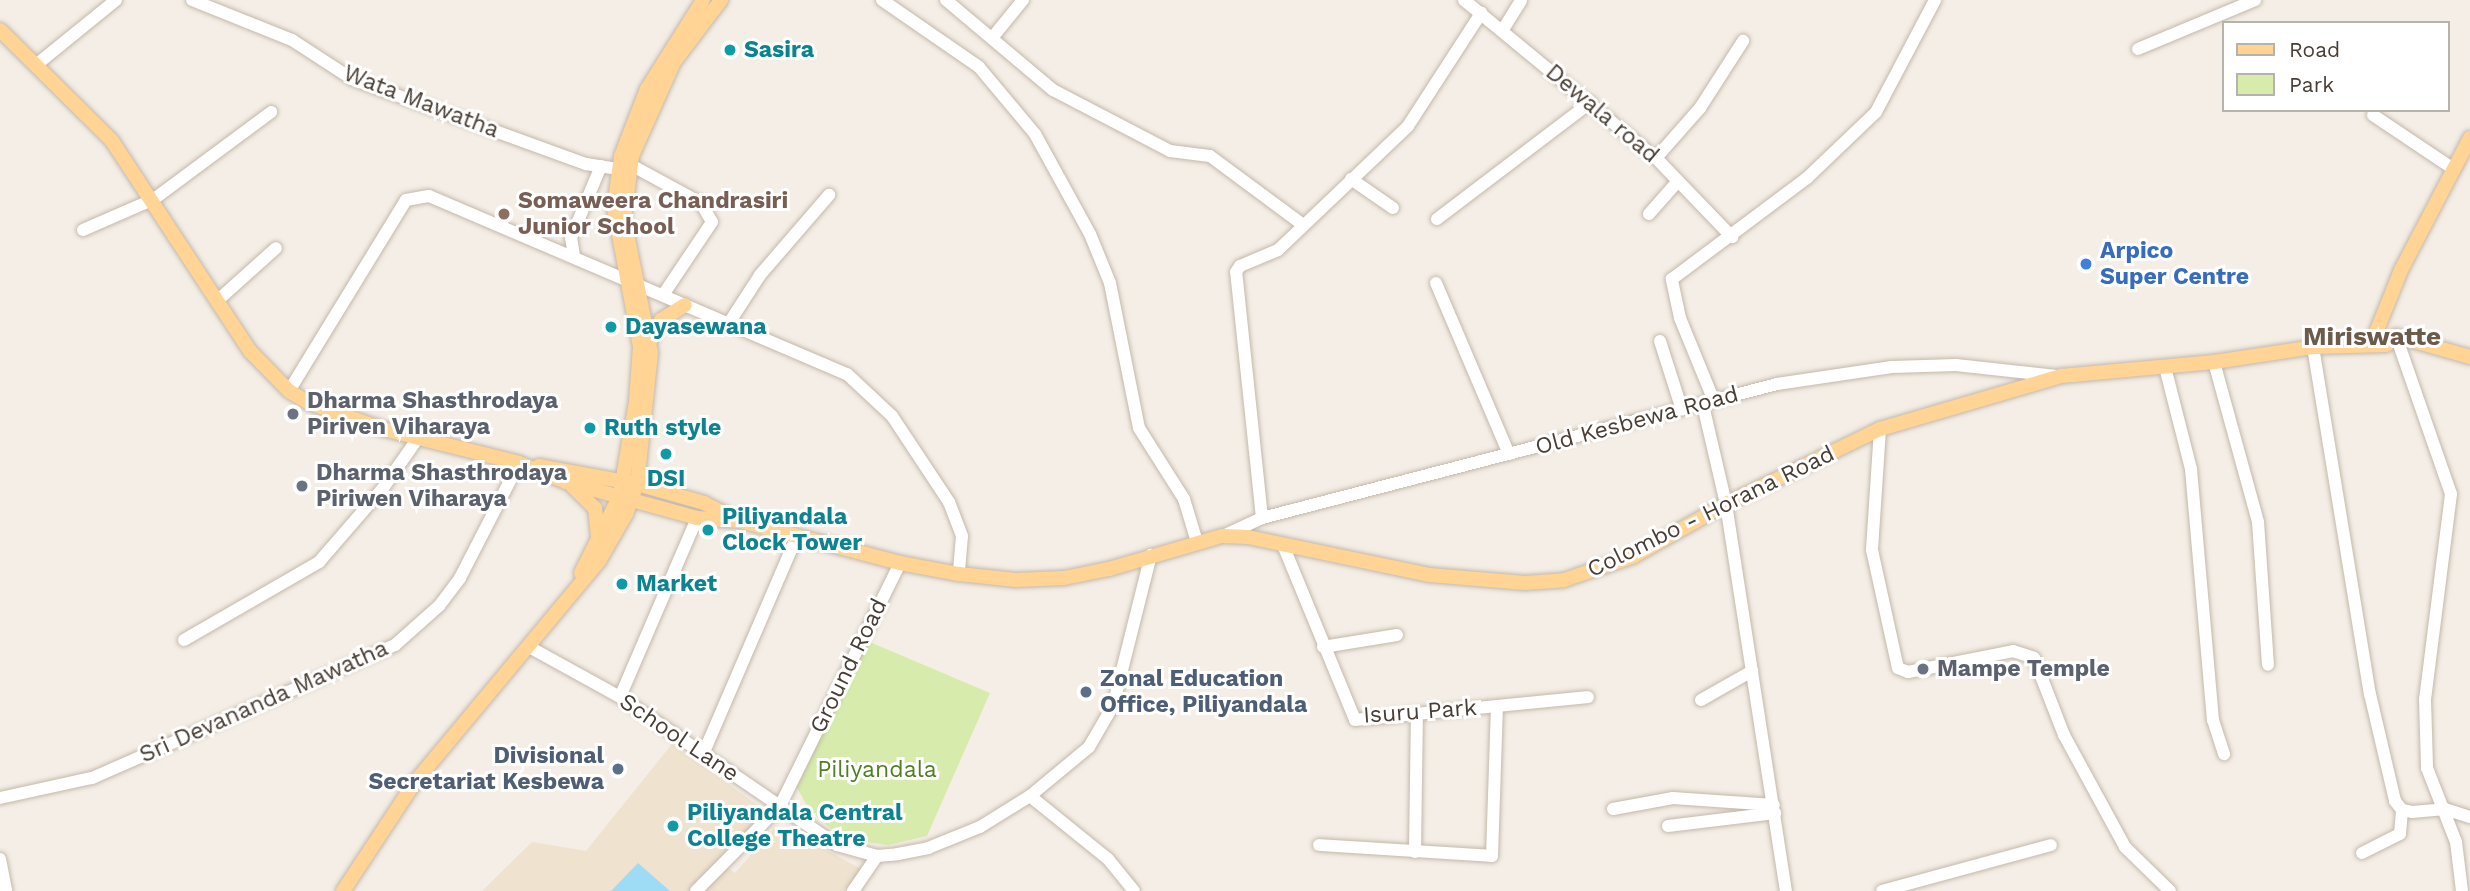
<!DOCTYPE html>
<style>
body{margin:0}
#map{position:relative;width:2470px;height:891px;overflow:hidden;background:#f4eee6;font-family:"Work Sans",sans-serif}
div>[style]{position:absolute}
.education>*{inset:0;background:#efe2cf}
.green>*{inset:0;background:#d7ecac}
.water>*{inset:0;background:#9edcf6}
.roads{filter:drop-shadow(0 0 2px #c4b8ab) drop-shadow(0 0 2px #c4b8ab)}
.minor>*{height:12px;margin:-6px;padding:0 6px;transform-origin:6px;border-radius:6px;background:#fff}
.major>*{height:14px;margin:-7px;padding:0 7px;transform-origin:7px;border-radius:7px;background:#ffd494}
.dots>*{width:19px;height:19px;translate:-50% -50%;box-sizing:border-box;border:4px solid #fff;border-radius:50%}
span{translate:-50% -50%;white-space:nowrap;text-align:center;line-height:1.15;-webkit-text-stroke:6px #fff;paint-order:stroke}
.culture-label{font-size:23px;color:#0d838f;font-weight:700}
.left{translate:0 -50%;text-align:left}
.street-label{font-size:23px;color:#483e35}
.education-label{font-size:23px;color:#785e54;font-weight:700}
.shop-label{font-size:23px;color:#366cbe;font-weight:700}
.worship-label{font-size:23px;color:#5b616d;font-weight:700}
.service-label{font-size:23px;color:#4e5e75;font-weight:700}
.right{translate:-100% -50%;text-align:right}
.park-label{font-size:23px;color:#507e23}
.quarter-label{font-size:26px;color:#6b5b4b;font-weight:700}
.legend{position:absolute;left:2222px;top:21px;width:228px;height:91px;box-sizing:border-box;background:#fff;border:2px solid #b6b2ae;margin:0;padding:9px 12px;list-style:none;font-size:21px;color:#483e35}
.legend li{display:flex;align-items:center;gap:14px;height:35px}
.legend b{width:35px;border:2px solid #b6b2ae}
</style>
<div id="map">
<div class="education">
<div style="clip-path:polygon(672px 744px,766px 811px,761px 823px,691px 891px,482px 891px,532px 842px,586px 851px)"></div>
<div style="clip-path:polygon(776px 826px,798px 841px,812px 842px,861px 869px,844px 891px,700px 891px,725px 866px,735px 873px)"></div>
</div>
<div class="green">
<div style="clip-path:polygon(865px 640px,990px 693px,927px 836px,888px 845px,843px 839px,810px 811px,792px 779px)"></div>
</div>
<div class="water">
<div style="clip-path:polygon(638px 863px,670px 891px,611px 891px)"></div>
</div>
<div class="roads">
<div class="minor">
<div style="left:192px;top:0;width:108px;rotate:21.8deg"></div>
<div style="left:292px;top:40px;width:72px;rotate:33deg"></div>
<div style="left:352px;top:79px;width:249px;rotate:20deg"></div>
<div style="left:586px;top:164px;width:33px;rotate:9deg"></div>
<div style="left:882px;top:0;width:118px;rotate:34.6deg"></div>
<div style="left:979px;top:67px;width:87px;rotate:50.1deg"></div>
<div style="left:1035px;top:134px;width:114px;rotate:61.2deg"></div>
<div style="left:1090px;top:234px;width:53px;rotate:67.8deg"></div>
<div style="left:1110px;top:283px;width:148px;rotate:78.7deg"></div>
<div style="left:1139px;top:428px;width:84px;rotate:57.6deg"></div>
<div style="left:1184px;top:499px;width:45px;rotate:73.2deg"></div>
<div style="left:946px;top:0;width:140px;rotate:40.1deg"></div>
<div style="left:1053px;top:90px;width:132px;rotate:27.5deg"></div>
<div style="left:1170px;top:151px;width:40px;rotate:7.1deg"></div>
<div style="left:1210px;top:156px;width:114px;rotate:36.5deg"></div>
<div style="left:1464px;top:0;width:249px;rotate:39.5deg"></div>
<div style="left:1656px;top:158px;width:110px;rotate:46.1deg"></div>
<div style="left:1502px;top:31px;width:36px;rotate:-58deg"></div>
<div style="left:992px;top:38px;width:49px;rotate:-50.8deg"></div>
<div style="left:2138px;top:49px;width:127px;rotate:-22.7deg"></div>
<div style="left:36px;top:65px;width:103px;rotate:-39.1deg"></div>
<div style="left:2373px;top:115px;width:95px;rotate:33.9deg"></div>
<div style="left:1656px;top:158px;width:67px;rotate:-48.7deg"></div>
<div style="left:1700px;top:108px;width:80px;rotate:-57.3deg"></div>
<div style="left:631px;top:165px;width:80px;rotate:28.5deg"></div>
<div style="left:701px;top:203px;width:22px;rotate:60deg"></div>
<div style="left:712px;top:222px;width:88px;rotate:123.9deg"></div>
<div style="left:1351px;top:179px;width:51px;rotate:34.6deg"></div>
<div style="left:1649px;top:214px;width:44px;rotate:-48.7deg"></div>
<div style="left:1437px;top:219px;width:193px;rotate:-37.2deg"></div>
<div style="left:83px;top:230px;width:77px;rotate:-23.6deg"></div>
<div style="left:154px;top:199px;width:146px;rotate:-36.6deg"></div>
<div style="left:574px;top:256px;width:18px;rotate:-99deg"></div>
<div style="left:571px;top:238px;width:78px;rotate:-67.4deg"></div>
<div style="left:1436px;top:283px;width:186px;rotate:66.9deg"></div>
<div style="left:217px;top:301px;width:79px;rotate:-41.9deg"></div>
<div style="left:729px;top:323px;width:57px;rotate:-57.1deg"></div>
<div style="left:760px;top:275px;width:106px;rotate:-49.2deg"></div>
<div style="left:2396px;top:336px;width:167px;rotate:70.8deg"></div>
<div style="left:2451px;top:494px;width:207px;rotate:97.2deg"></div>
<div style="left:2425px;top:699px;width:69px;rotate:88.3deg"></div>
<div style="left:2427px;top:768px;width:79px;rotate:68.6deg"></div>
<div style="left:2456px;top:842px;width:49px;rotate:83deg"></div>
<div style="left:1660px;top:341px;width:72px;rotate:72.3deg"></div>
<div style="left:2313px;top:347px;width:352px;rotate:80.7deg"></div>
<div style="left:2370px;top:694px;width:110px;rotate:76.8deg"></div>
<div style="left:2395px;top:801px;width:11px;rotate:52deg"></div>
<div style="left:2402px;top:810px;width:10px;rotate:11deg"></div>
<div style="left:2412px;top:812px;width:33px;rotate:-5deg"></div>
<div style="left:2445px;top:809px;width:26px;rotate:18deg"></div>
<div style="left:2214px;top:362px;width:166px;rotate:74.6deg"></div>
<div style="left:2258px;top:522px;width:143px;rotate:86deg"></div>
<div style="left:2165px;top:367px;width:105px;rotate:75.7deg"></div>
<div style="left:2191px;top:469px;width:252px;rotate:85deg"></div>
<div style="left:2213px;top:720px;width:36px;rotate:72deg"></div>
<div style="left:289px;top:391px;width:224px;rotate:-58.5deg"></div>
<div style="left:406px;top:200px;width:23px;rotate:-10deg"></div>
<div style="left:429px;top:196px;width:454px;rotate:23.1deg"></div>
<div style="left:847px;top:374px;width:62px;rotate:43deg"></div>
<div style="left:892px;top:416px;width:103px;rotate:56.5deg"></div>
<div style="left:949px;top:502px;width:36px;rotate:69deg"></div>
<div style="left:962px;top:536px;width:38px;rotate:95deg"></div>
<div style="left:1714px;top:401px;width:90px;rotate:-112.3deg"></div>
<div style="left:1680px;top:318px;width:40px;rotate:-102deg"></div>
<div style="left:1672px;top:279px;width:169px;rotate:-36.8deg"></div>
<div style="left:1807px;top:178px;width:95px;rotate:-43.7deg"></div>
<div style="left:1876px;top:112px;width:127px;rotate:-62.2deg"></div>
<div style="left:1703px;top:405px;width:102px;rotate:76.9deg"></div>
<div style="left:1726px;top:504px;width:392px;rotate:81.2deg"></div>
<div style="left:1880px;top:429px;width:121px;rotate:93.8deg"></div>
<div style="left:1872px;top:550px;width:121px;rotate:77.6deg"></div>
<div style="left:1898px;top:668px;width:11px;rotate:22deg"></div>
<div style="left:1908px;top:672px;width:107px;rotate:-11.3deg"></div>
<div style="left:2013px;top:651px;width:22px;rotate:18deg"></div>
<div style="left:2034px;top:658px;width:83px;rotate:68.7deg"></div>
<div style="left:2064px;top:735px;width:128px;rotate:61.4deg"></div>
<div style="left:2125px;top:847px;width:63px;rotate:44.4deg"></div>
<div style="left:1262px;top:518px;width:247px;rotate:-96deg"></div>
<div style="left:1236px;top:272px;width:7px;rotate:-56deg"></div>
<div style="left:1240px;top:266px;width:41px;rotate:-22.8deg"></div>
<div style="left:1278px;top:250px;width:180px;rotate:-43.6deg"></div>
<div style="left:1408px;top:126px;width:135px;rotate:-57.1deg"></div>
<div style="left:1223px;top:536px;width:43px;rotate:-24.8deg"></div>
<div style="left:1262px;top:518px;width:532px;rotate:-14.58deg"></div>
<div style="left:1777px;top:384px;width:116px;rotate:-8.4deg"></div>
<div style="left:1892px;top:367px;width:64px;rotate:-1.8deg"></div>
<div style="left:1956px;top:365px;width:101px;rotate:6.3deg"></div>
<div style="left:1283px;top:545px;width:189px;rotate:67.6deg"></div>
<div style="left:1355px;top:720px;width:234px;rotate:-5.6deg"></div>
<div style="left:184px;top:640px;width:156px;rotate:-30deg"></div>
<div style="left:319px;top:562px;width:98px;rotate:-49.1deg"></div>
<div style="left:383px;top:488px;width:61px;rotate:-55deg"></div>
<div style="left:529px;top:647px;width:104px;rotate:28.8deg"></div>
<div style="left:620px;top:697px;width:263px;rotate:34.3deg"></div>
<div style="left:837px;top:845px;width:41px;rotate:15.4deg"></div>
<div style="left:877px;top:856px;width:21px;rotate:-5deg"></div>
<div style="left:898px;top:854px;width:31px;rotate:-11deg"></div>
<div style="left:928px;top:848px;width:56px;rotate:-22deg"></div>
<div style="left:980px;top:827px;width:59px;rotate:-31.8deg"></div>
<div style="left:1030px;top:796px;width:77px;rotate:-39.7deg"></div>
<div style="left:1089px;top:747px;width:48px;rotate:-59.7deg"></div>
<div style="left:1113px;top:706px;width:156px;rotate:-75.9deg"></div>
<div style="left:1323px;top:647px;width:75px;rotate:-9.2deg"></div>
<div style="left:620px;top:697px;width:195px;rotate:-66.7deg"></div>
<div style="left:1701px;top:700px;width:59px;rotate:-29.6deg"></div>
<div style="left:704px;top:752px;width:235px;rotate:-66.7deg"></div>
<div style="left:1030px;top:796px;width:100px;rotate:38.9deg"></div>
<div style="left:1108px;top:859px;width:41px;rotate:50.9deg"></div>
<div style="left:0;top:798px;width:94px;rotate:-12.3deg"></div>
<div style="left:92px;top:778px;width:331px;rotate:-23.7deg"></div>
<div style="left:395px;top:645px;width:59px;rotate:-41.6deg"></div>
<div style="left:439px;top:606px;width:35px;rotate:-53deg"></div>
<div style="left:460px;top:578px;width:129px;rotate:-62.8deg"></div>
<div style="left:1613px;top:809px;width:61px;rotate:-10.4deg"></div>
<div style="left:1673px;top:798px;width:101px;rotate:4deg"></div>
<div style="left:1668px;top:826px;width:108px;rotate:-6.9deg"></div>
<div style="left:1319px;top:845px;width:173px;rotate:3.6deg"></div>
<div style="left:1492px;top:856px;width:149px;rotate:-88.1deg"></div>
<div style="left:1415px;top:852px;width:136px;rotate:-89.2deg"></div>
<div style="left:2362px;top:853px;width:42px;rotate:-26.6deg"></div>
<div style="left:2400px;top:834px;width:24px;rotate:-85deg"></div>
<div style="left:0;top:859px;width:33px;rotate:79deg"></div>
<div style="left:696px;top:891px;width:120px;rotate:-45.3deg"></div>
<div style="left:780px;top:806px;width:271px;rotate:-63.7deg"></div>
<div style="left:853px;top:891px;width:42px;rotate:-55.6deg"></div>
<div style="left:1882px;top:891px;width:175px;rotate:-15.2deg"></div>
</div>
<div class="major">
<div style="left:0;top:30px;width:158px;rotate:44.7deg"></div>
<div style="left:112px;top:141px;width:251px;rotate:56.7deg"></div>
<div style="left:250px;top:351px;width:56px;rotate:45.7deg"></div>
<div style="left:289px;top:391px;width:23px;rotate:31deg"></div>
<div style="left:309px;top:403px;width:78px;rotate:19.4deg"></div>
<div style="left:383px;top:429px;width:140px;rotate:14deg"></div>
<div style="left:519px;top:463px;width:51px;rotate:22deg"></div>
<div style="left:566px;top:482px;width:136px;rotate:15.4deg"></div>
<div style="left:697px;top:518px;width:43px;rotate:4deg"></div>
<div style="left:740px;top:521px;width:165px;rotate:14.7deg"></div>
<div style="left:900px;top:563px;width:60px;rotate:10.6deg"></div>
<div style="left:959px;top:574px;width:57px;rotate:6deg"></div>
<div style="left:1016px;top:580px;width:48px;rotate:-2.4deg"></div>
<div style="left:1064px;top:578px;width:46px;rotate:-11.3deg"></div>
<div style="left:1109px;top:569px;width:118px;rotate:-16.3deg"></div>
<div style="left:1222px;top:536px;width:26px;rotate:2deg"></div>
<div style="left:1248px;top:537px;width:186px;rotate:11.8deg"></div>
<div style="left:1430px;top:575px;width:95px;rotate:4.8deg"></div>
<div style="left:1525px;top:583px;width:39px;rotate:-4deg"></div>
<div style="left:1564px;top:580px;width:74px;rotate:-18.9deg"></div>
<div style="left:1634px;top:556px;width:106px;rotate:-29.5deg"></div>
<div style="left:1726px;top:504px;width:171px;rotate:-26deg"></div>
<div style="left:1880px;top:429px;width:189px;rotate:-16.3deg"></div>
<div style="left:2061px;top:376px;width:154px;rotate:-5.2deg"></div>
<div style="left:2214px;top:362px;width:100px;rotate:-8.6deg"></div>
<div style="left:2313px;top:347px;width:73px;rotate:-1.6deg"></div>
<div style="left:2386px;top:345px;width:13px;rotate:-42deg"></div>
<div style="left:2396px;top:336px;width:77px;rotate:15.8deg"></div>
<div style="left:650px;top:341px;width:24px;rotate:-62deg"></div>
<div style="left:661px;top:320px;width:28px;rotate:-32deg"></div>
<div style="left:2371px;top:345px;width:81px;rotate:-68.2deg"></div>
<div style="left:2401px;top:270px;width:149px;rotate:-62.4deg"></div>
<div style="left:539px;top:466px;width:100px;rotate:10.4deg"></div>
<div style="left:637px;top:484px;width:70px;rotate:15.8deg"></div>
<div style="left:704px;top:503px;width:35px;rotate:27deg"></div>
<div style="left:573px;top:487px;width:30px;rotate:44deg"></div>
<div style="left:595px;top:508px;width:29px;rotate:84deg"></div>
<div style="left:581px;top:573px;width:87px;rotate:-63.4deg"></div>
<div style="left:620px;top:495px;width:95px;rotate:-80.3deg"></div>
<div style="left:636px;top:401px;width:54px;rotate:-85.8deg"></div>
<div style="left:640px;top:347px;width:141px;rotate:-100.6deg"></div>
<div style="left:614px;top:208px;width:52px;rotate:-82.3deg"></div>
<div style="left:621px;top:156px;width:72px;rotate:-68.8deg"></div>
<div style="left:647px;top:89px;width:105px;rotate:-57.8deg"></div>
<div style="left:343px;top:891px;width:131px;rotate:-56.6deg"></div>
<div style="left:415px;top:782px;width:288px;rotate:-50.2deg"></div>
<div style="left:599px;top:561px;width:54px;rotate:-60.1deg"></div>
<div style="left:626px;top:514px;width:32px;rotate:-70deg"></div>
<div style="left:637px;top:484px;width:132px;rotate:-83.9deg"></div>
<div style="left:651px;top:353px;width:137px;rotate:-101.4deg"></div>
<div style="left:624px;top:219px;width:64px;rotate:-82.8deg"></div>
<div style="left:632px;top:156px;width:103px;rotate:-65.9deg"></div>
<div style="left:674px;top:62px;width:78px;rotate:-52.8deg"></div>
</div>
</div>
<div class="dots">
<div style="left:730px;top:50px;background:#0f9aa8"></div>
<div style="left:504px;top:214px;background:#8d6e63"></div>
<div style="left:2086px;top:264px;background:#3f7fe0"></div>
<div style="left:611px;top:327px;background:#0f9aa8"></div>
<div style="left:293px;top:414px;background:#6b7280"></div>
<div style="left:590px;top:428px;background:#0f9aa8"></div>
<div style="left:666px;top:454px;background:#0f9aa8"></div>
<div style="left:302px;top:486px;background:#6b7280"></div>
<div style="left:708px;top:530px;background:#0f9aa8"></div>
<div style="left:622px;top:584px;background:#0f9aa8"></div>
<div style="left:1923px;top:669px;background:#6b7280"></div>
<div style="left:1086px;top:692px;background:#5c6f8a"></div>
<div style="left:618px;top:769px;background:#5c6f8a"></div>
<div style="left:673px;top:826px;background:#0f9aa8"></div>
</div>
<div class="culture-label">
<span class="left" style="left:744px;top:50px">Sasira</span>
<span class="left" style="left:625px;top:327px">Dayasewana</span>
<span class="left" style="left:604px;top:428px">Ruth style</span>
<span style="left:666px;top:479px">DSI</span>
<span class="left" style="left:722px;top:530px">Piliyandala<br>Clock Tower</span>
<span class="left" style="left:636px;top:584px">Market</span>
<span class="left" style="left:687px;top:826px">Piliyandala Central<br>College Theatre</span>
</div>
<div class="street-label">
<span style="left:421px;top:102px;rotate:21deg">Wata Mawatha</span>
<span style="left:1602px;top:114px;rotate:40deg">Dewala road</span>
<span style="left:1637px;top:421px;rotate:-15deg">Old Kesbewa Road</span>
<span style="left:1711px;top:512px;rotate:-26deg">Colombo - Horana Road</span>
<span style="left:849px;top:666px;rotate:-64deg">Ground Road</span>
<span style="left:264px;top:702px;rotate:-24deg">Sri Devananda Mawatha</span>
<span style="left:1420px;top:712px;rotate:-4deg">Isuru Park</span>
<span style="left:679px;top:738px;rotate:34deg">School Lane</span>
</div>
<div class="education-label">
<span class="left" style="left:518px;top:214px">Somaweera Chandrasiri<br>Junior School</span>
</div>
<div class="shop-label">
<span class="left" style="left:2100px;top:264px">Arpico<br>Super Centre</span>
</div>
<div class="worship-label">
<span class="left" style="left:307px;top:414px">Dharma Shasthrodaya<br>Piriven Viharaya</span>
<span class="left" style="left:316px;top:486px">Dharma Shasthrodaya<br>Piriwen Viharaya</span>
<span class="left" style="left:1937px;top:669px">Mampe Temple</span>
</div>
<div class="service-label">
<span class="left" style="left:1100px;top:692px">Zonal Education<br>Office, Piliyandala</span>
<span class="right" style="left:604px;top:769px">Divisional<br>Secretariat Kesbewa</span>
</div>
<div class="park-label">
<span style="left:877px;top:770px">Piliyandala</span>
</div>
<div class="quarter-label">
<span style="left:2372px;top:337px">Miriswatte</span>
</div>
<ul class="legend">
<li><b style="height:9px;background:#ffd494"></b>Road</li>
<li><b style="height:19px;background:#d7ecac"></b>Park</li>
</ul>
</div>
